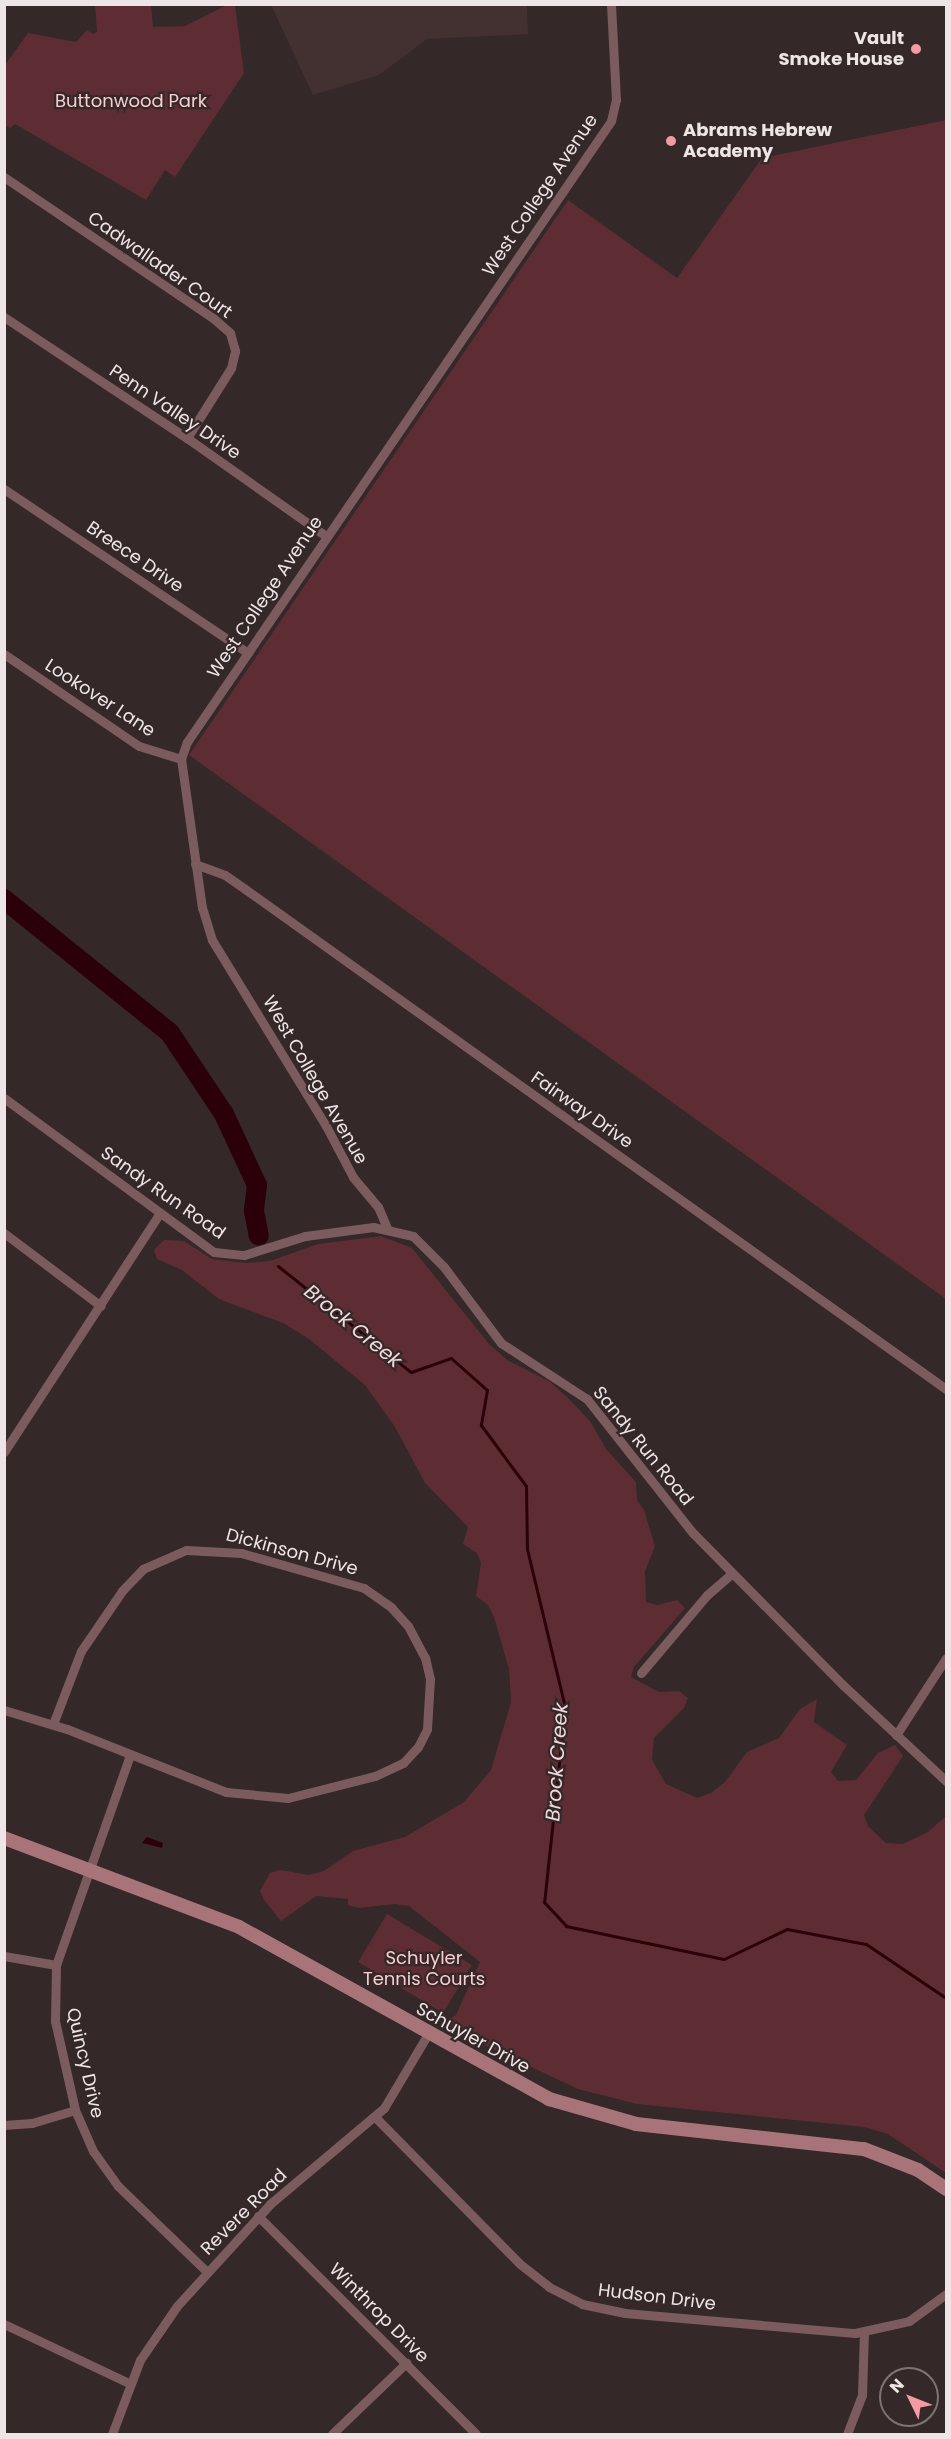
<!DOCTYPE html>
<style>
body{margin:0}
#map{position:relative;width:951px;height:2439px;overflow:hidden;background:#342829;font-family:Poppins,sans-serif}
div>[style]{position:absolute}
.built>*{inset:0;background:#433031}
.green>*{inset:0;background:#5d2d33;transform-origin:0 0}
.water>*{inset:0;background:#2b0008}
.stream>*{height:3px;margin:-1.5px;padding:0 1.5px;transform-origin:1.5px;border-radius:1.5px;background:#2b0008}
.river>*{height:20px;margin:-10px;padding:0 10px;transform-origin:10px;border-radius:10px;background:#2b0008}
.street>*{height:9px;margin:-4.5px;padding:0 4.5px;transform-origin:4.5px;border-radius:4.5px;background:#7c5b5e}
.secondary>*{height:14px;margin:-7px;padding:0 7px;transform-origin:7px;border-radius:7px;background:#a97479}
.dots>*{width:16px;height:16px;translate:-50% -50%;box-sizing:border-box;border:3px solid #342829;border-radius:50%}
span{translate:-50% -50%;white-space:nowrap;text-align:center;line-height:1.15;-webkit-text-stroke:4.5px #342829;paint-order:stroke}
.poi-label{font-size:18px;color:#eee6e6;font-weight:700}
.right{translate:-100% -50%;text-align:right}
.left{translate:0 -50%;text-align:left}
.park-label{font-size:18px;color:#facdd0}
.street-label{font-size:18px;color:#eee6e6}
.water-label{font-size:20px;color:#f1dadb;font-style:italic}
.frame{position:absolute;inset:0;border:6px solid #eee6e6;pointer-events:none}
.north{position:absolute;left:879px;top:2367px;width:60px;height:60px;box-sizing:border-box;background:#342829;border:2px solid #7e7475;border-radius:50%;rotate:313deg;font-size:16px;font-weight:700;line-height:24px;text-align:center;color:#eee6e6}
.north::after{content:'';display:block;margin:auto;width:21px;height:27px;background:#f49aa3;clip-path:polygon(50% 0,100% 100%,50% 72%,0 100%)}
</style>
<div id="map">
<div class="built">
<div style="clip-path:polygon(271px 5px,527px 5px,528px 34px,427px 39px,379px 75px,313px 95px)"></div>
</div>
<div class="green">
<div style="clip-path:polygon(95px 5px,151px 5px,153px 27px,185px 26px,227px 5px,235px 5px,244px 73px,175px 177px,165px 170px,146px 200px,15px 124px,10px 128px,5px 125px,5px 65px,28px 33px,76px 42px,87px 30px,93px 34px,97px 32px)"></div>
<div style="clip-path:polygon(946px 120px,946px 1299px,189px 755px,568px 200px,677px 278px,762px 158px)"></div>
<div style="clip-path:polygon(381px 1236px,412px 1248px,489px 1344px,507px 1360px,549px 1381px,568px 1398px,590px 1421px,606px 1449px,636px 1482px,637px 1500px,644px 1510px,655px 1546px,645px 1571px,646px 1602px,657px 1605px,677px 1600px,685px 1608px,634px 1667px,631px 1677px,659px 1692px,679px 1691px,688px 1698px,684px 1708px,654px 1738px,652px 1760px,666px 1784px,697px 1798px,711px 1793px,725px 1782px,747px 1752px,779px 1738px,800px 1709px,817px 1699px,814px 1722px,847px 1745px,831px 1772px,838px 1781px,856px 1780px,878px 1753px,895px 1745px,903px 1756px,864px 1815px,868px 1826px,886px 1843px,903px 1844px,928px 1832px,946px 1816px,946px 2173px,888px 2134px,864px 2127px,637px 2104px,578px 2089px,451px 2029px,448px 2020px,456px 2015px,480px 1962px,409px 1906px,395px 1904px,359px 1908px,348px 1905px,348px 1899px,316px 1896px,281px 1921px,264px 1900px,260px 1891px,270px 1873px,280px 1870px,309px 1875px,324px 1871px,353px 1851px,405px 1837px,464px 1802px,491px 1770px,511px 1702px,509px 1669px,494px 1617px,488px 1605px,476px 1596px,481px 1563px,477px 1553px,463px 1544px,468px 1527px,425px 1483px,395px 1427px,365px 1385px,309px 1339px,283px 1323px,219px 1299px,182px 1270px,157px 1259px,154px 1250px,164px 1240px,184px 1241px,212px 1259px,246px 1263px,270px 1261px,318px 1244px)"></div>
<div style="left:387px;top:1914px;width:99px;height:56px;rotate:31deg"></div>
</div>
<div class="water">
<div style="clip-path:polygon(147px 1837px,163px 1843px,162px 1848px,142px 1843px)"></div>
</div>
<div class="stream">
<div style="left:278px;top:1266px;width:170px;rotate:38.6deg"></div>
<div style="left:411px;top:1372px;width:42px;rotate:-19.3deg"></div>
<div style="left:451px;top:1358px;width:48px;rotate:41.6deg"></div>
<div style="left:487px;top:1390px;width:36px;rotate:100deg"></div>
<div style="left:481px;top:1425px;width:76px;rotate:53.6deg"></div>
<div style="left:526px;top:1486px;width:63px;rotate:89.1deg"></div>
<div style="left:527px;top:1549px;width:163px;rotate:76.5deg"></div>
<div style="left:565px;top:1707px;width:196px;rotate:96.1deg"></div>
<div style="left:544px;top:1902px;width:33px;rotate:47deg"></div>
<div style="left:566px;top:1926px;width:161px;rotate:11.8deg"></div>
<div style="left:724px;top:1959px;width:70px;rotate:-25.5deg"></div>
<div style="left:787px;top:1929px;width:80px;rotate:10.8deg"></div>
<div style="left:866px;top:1944px;width:97px;rotate:34deg"></div>
</div>
<div class="river">
<div style="left:4px;top:899px;width:213px;rotate:38.9deg"></div>
<div style="left:170px;top:1033px;width:97px;rotate:56.3deg"></div>
<div style="left:224px;top:1114px;width:78px;rotate:65.1deg"></div>
<div style="left:257px;top:1185px;width:26px;rotate:97deg"></div>
<div style="left:254px;top:1211px;width:25px;rotate:79deg"></div>
</div>
<div class="street">
<div style="left:4px;top:177px;width:252px;rotate:34deg"></div>
<div style="left:213px;top:318px;width:23px;rotate:41deg"></div>
<div style="left:230px;top:333px;width:19px;rotate:74deg"></div>
<div style="left:235px;top:351px;width:17px;rotate:103deg"></div>
<div style="left:231px;top:368px;width:83px;rotate:122.2deg"></div>
<div style="left:4px;top:317px;width:219px;rotate:33.5deg"></div>
<div style="left:187px;top:438px;width:170px;rotate:35.2deg"></div>
<div style="left:4px;top:489px;width:294px;rotate:33.9deg"></div>
<div style="left:4px;top:654px;width:163px;rotate:34.3deg"></div>
<div style="left:139px;top:746px;width:44px;rotate:17.2deg"></div>
<div style="left:195px;top:864px;width:32px;rotate:20deg"></div>
<div style="left:225px;top:875px;width:24px;rotate:35deg"></div>
<div style="left:245px;top:889px;width:861px;rotate:35.5deg"></div>
<div style="left:4px;top:1098px;width:260px;rotate:36.3deg"></div>
<div style="left:214px;top:1252px;width:30px;rotate:6deg"></div>
<div style="left:244px;top:1255px;width:64px;rotate:-17.3deg"></div>
<div style="left:305px;top:1236px;width:69px;rotate:-7.5deg"></div>
<div style="left:373px;top:1227px;width:41px;rotate:12.7deg"></div>
<div style="left:413px;top:1236px;width:44px;rotate:45deg"></div>
<div style="left:444px;top:1267px;width:95px;rotate:53.1deg"></div>
<div style="left:501px;top:1343px;width:103px;rotate:33.1deg"></div>
<div style="left:587px;top:1399px;width:171px;rotate:51.7deg"></div>
<div style="left:693px;top:1533px;width:214px;rotate:45.4deg"></div>
<div style="left:843px;top:1685px;width:141px;rotate:43deg"></div>
<div style="left:387px;top:1228px;width:23px;rotate:-113deg"></div>
<div style="left:378px;top:1207px;width:39px;rotate:-130deg"></div>
<div style="left:353px;top:1177px;width:58px;rotate:-117.9deg"></div>
<div style="left:326px;top:1126px;width:218px;rotate:-121.5deg"></div>
<div style="left:212px;top:940px;width:34px;rotate:-107deg"></div>
<div style="left:202px;top:908px;width:150px;rotate:-98deg"></div>
<div style="left:181px;top:759px;width:18px;rotate:-71deg"></div>
<div style="left:187px;top:742px;width:752px;rotate:-55.68deg"></div>
<div style="left:611px;top:121px;width:22px;rotate:-77deg"></div>
<div style="left:616px;top:100px;width:96px;rotate:-93deg"></div>
<div style="left:4px;top:1233px;width:121px;rotate:37deg"></div>
<div style="left:4px;top:1452px;width:284px;rotate:-56.9deg"></div>
<div style="left:641px;top:1673px;width:102px;rotate:-49.8deg"></div>
<div style="left:707px;top:1595px;width:33px;rotate:-41deg"></div>
<div style="left:4px;top:1710px;width:66px;rotate:16.8deg"></div>
<div style="left:67px;top:1729px;width:171px;rotate:21.6deg"></div>
<div style="left:226px;top:1792px;width:62px;rotate:5.5deg"></div>
<div style="left:288px;top:1798px;width:90px;rotate:-14.2deg"></div>
<div style="left:375px;top:1776px;width:31px;rotate:-25deg"></div>
<div style="left:403px;top:1763px;width:22px;rotate:-47deg"></div>
<div style="left:418px;top:1747px;width:20px;rotate:-63deg"></div>
<div style="left:427px;top:1729px;width:50px;rotate:-86.6deg"></div>
<div style="left:430px;top:1679px;width:22px;rotate:-103deg"></div>
<div style="left:425px;top:1658px;width:36px;rotate:-118deg"></div>
<div style="left:408px;top:1626px;width:25px;rotate:-132deg"></div>
<div style="left:391px;top:1607px;width:33px;rotate:-145deg"></div>
<div style="left:364px;top:1588px;width:128px;rotate:-164.1deg"></div>
<div style="left:241px;top:1553px;width:55px;rotate:-176.9deg"></div>
<div style="left:186px;top:1550px;width:47px;rotate:156.2deg"></div>
<div style="left:143px;top:1569px;width:30px;rotate:134deg"></div>
<div style="left:122px;top:1591px;width:73px;rotate:124.3deg"></div>
<div style="left:81px;top:1651px;width:78px;rotate:111deg"></div>
<div style="left:896px;top:1735px;width:92px;rotate:-57deg"></div>
<div style="left:130px;top:1755px;width:223px;rotate:109.4deg"></div>
<div style="left:56px;top:1965px;width:56px;rotate:91deg"></div>
<div style="left:55px;top:2021px;width:91px;rotate:77.3deg"></div>
<div style="left:75px;top:2110px;width:45px;rotate:66.3deg"></div>
<div style="left:93px;top:2151px;width:43px;rotate:54.5deg"></div>
<div style="left:118px;top:2186px;width:124px;rotate:44deg"></div>
<div style="left:4px;top:1956px;width:53px;rotate:9.8deg"></div>
<div style="left:375px;top:2117px;width:206px;rotate:45.4deg"></div>
<div style="left:520px;top:2264px;width:37px;rotate:38deg"></div>
<div style="left:549px;top:2287px;width:37px;rotate:27deg"></div>
<div style="left:582px;top:2304px;width:44px;rotate:11.8deg"></div>
<div style="left:625px;top:2313px;width:231px;rotate:5deg"></div>
<div style="left:855px;top:2333px;width:55px;rotate:-12.5deg"></div>
<div style="left:909px;top:2321px;width:46px;rotate:-36.1deg"></div>
<div style="left:4px;top:2125px;width:28px;rotate:-4deg"></div>
<div style="left:32px;top:2123px;width:45px;rotate:-16.8deg"></div>
<div style="left:258px;top:2216px;width:308px;rotate:45deg"></div>
<div style="left:4px;top:2324px;width:138px;rotate:25.3deg"></div>
<div style="left:112px;top:2434px;width:79px;rotate:-69.3deg"></div>
<div style="left:140px;top:2360px;width:65px;rotate:-55.6deg"></div>
<div style="left:177px;top:2306px;width:138px;rotate:-47.6deg"></div>
<div style="left:270px;top:2204px;width:149px;rotate:-40.1deg"></div>
<div style="left:384px;top:2108px;width:86px;rotate:-59.3deg"></div>
<div style="left:332px;top:2434px;width:103px;rotate:-43.8deg"></div>
<div style="left:847px;top:2434px;width:42px;rotate:-69deg"></div>
<div style="left:862px;top:2395px;width:62px;rotate:-88.2deg"></div>
</div>
<div class="secondary">
<div style="left:4px;top:1838px;width:251px;rotate:20.7deg"></div>
<div style="left:239px;top:1927px;width:355px;rotate:29deg"></div>
<div style="left:549px;top:2099px;width:91px;rotate:16deg"></div>
<div style="left:636px;top:2124px;width:229px;rotate:6.3deg"></div>
<div style="left:864px;top:2149px;width:58px;rotate:21.3deg"></div>
<div style="left:918px;top:2170px;width:34px;rotate:34deg"></div>
</div>
<div class="dots">
<div style="left:916px;top:49px;background:#f49aa3"></div>
<div style="left:671px;top:141px;background:#f49aa3"></div>
</div>
<div class="poi-label">
<span class="right" style="left:904px;top:49px">Vault<br>Smoke House</span>
<span class="left" style="left:683px;top:141px">Abrams Hebrew<br>Academy</span>
</div>
<div class="park-label">
<span style="left:131px;top:101px">Buttonwood Park</span>
<span style="left:424px;top:1969px">Schuyler<br>Tennis Courts</span>
</div>
<div class="street-label">
<span style="left:540px;top:195px;rotate:-56deg">West College Avenue</span>
<span style="left:160px;top:265px;rotate:35deg">Cadwallader Court</span>
<span style="left:175px;top:412px;rotate:34deg">Penn Valley Drive</span>
<span style="left:135px;top:557px;rotate:34deg">Breece Drive</span>
<span style="left:265px;top:597px;rotate:-56deg">West College Avenue</span>
<span style="left:100px;top:698px;rotate:33deg">Lookover Lane</span>
<span style="left:315px;top:1080px;rotate:60deg">West College Avenue</span>
<span style="left:582px;top:1110px;rotate:35deg">Fairway Drive</span>
<span style="left:163px;top:1193px;rotate:35deg">Sandy Run Road</span>
<span style="left:643px;top:1446px;rotate:51deg">Sandy Run Road</span>
<span style="left:292px;top:1552px;rotate:15deg">Dickinson Drive</span>
<span style="left:473px;top:2038px;rotate:29deg">Schuyler Drive</span>
<span style="left:85px;top:2063px;rotate:77deg">Quincy Drive</span>
<span style="left:244px;top:2212px;rotate:-45deg">Revere Road</span>
<span style="left:657px;top:2297px;rotate:7deg">Hudson Drive</span>
<span style="left:379px;top:2313px;rotate:45deg">Winthrop Drive</span>
</div>
<div class="water-label">
<span style="left:353px;top:1326px;rotate:39deg">Brock Creek</span>
<span style="left:557px;top:1762px;rotate:-86deg">Brock Creek</span>
</div>
<div class="frame"></div>
<div class="north">N</div>
</div>
